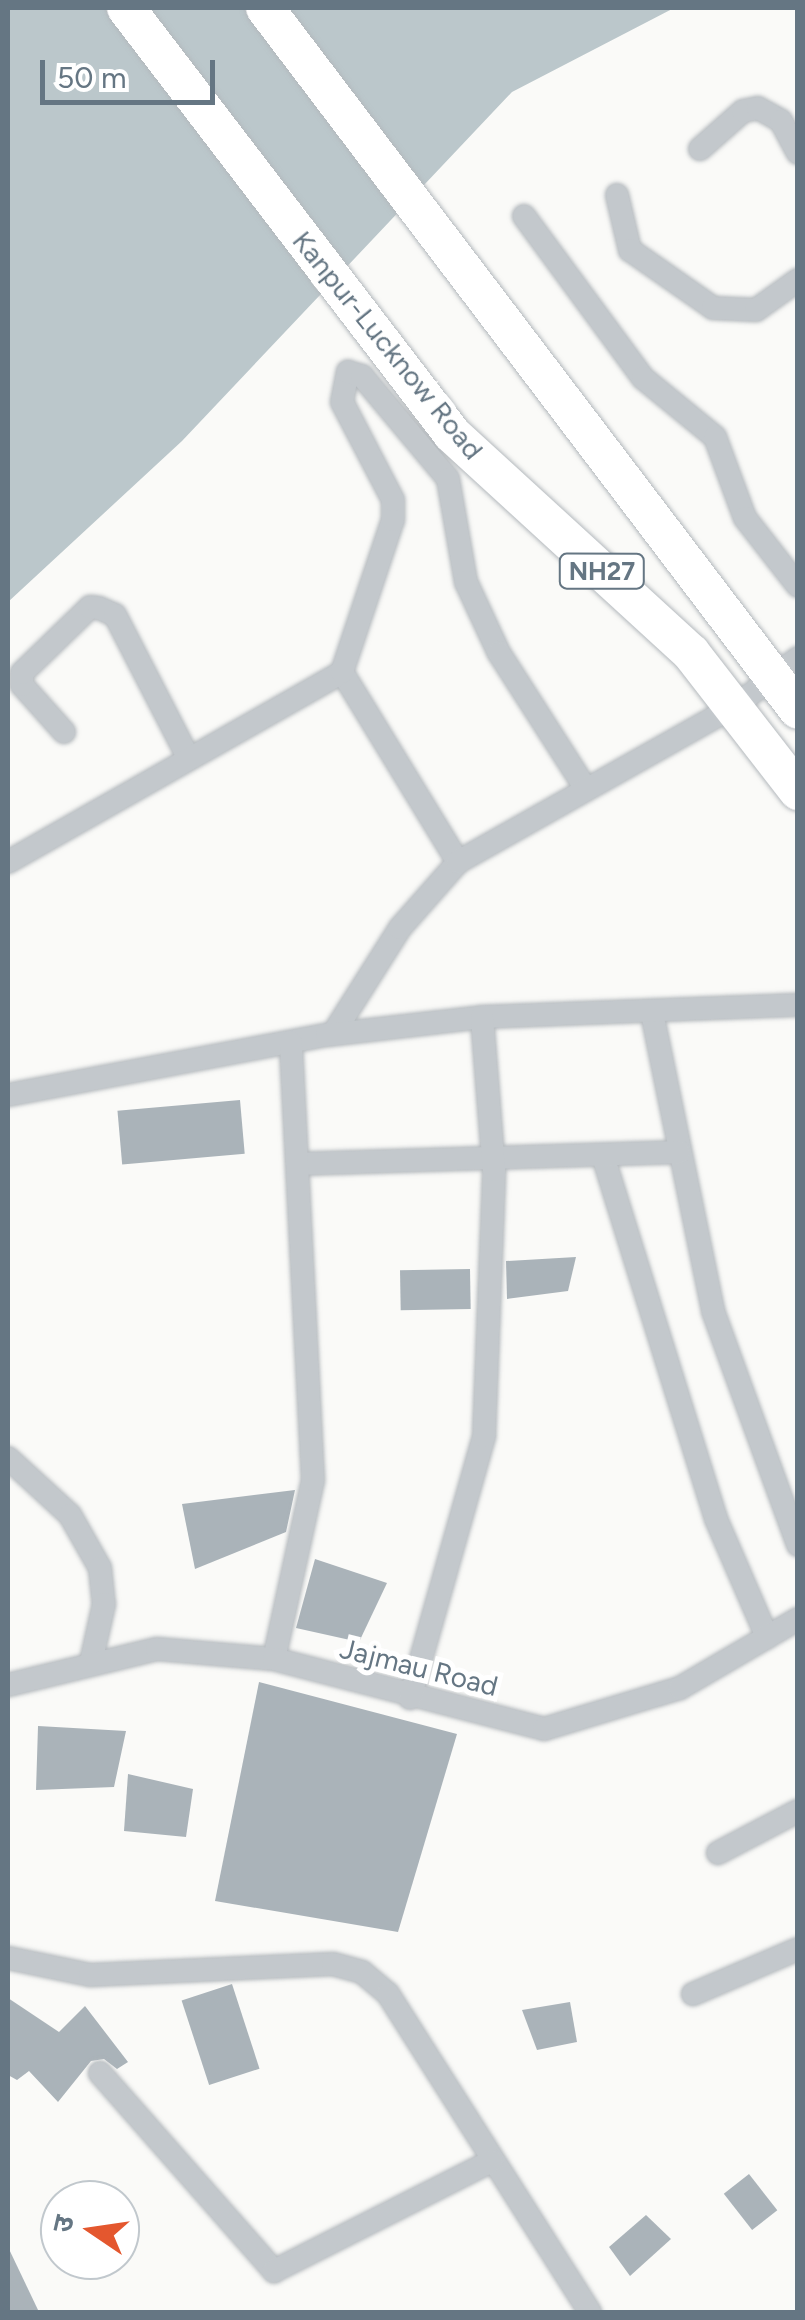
<!DOCTYPE html>
<meta charset="utf-8">
<style>
body{margin:0}
#map{position:relative;width:805px;height:2320px;overflow:hidden;background:#fafaf8;font-family:Figtree,"Noto Sans Devanagari",sans-serif}
div>[style]{position:absolute}
.water>*{inset:0;background:#bbc7cb}
.building>*{inset:0;background:#aab3b9;transform-origin:0 0}
.roads{filter:drop-shadow(0 0 2px #b4b9bd) drop-shadow(0 0 2px #b4b9bd)}
.minor>*{height:22px;margin:-11px;padding:0 11px;transform-origin:11px;border-radius:11px;background:#c3c8cc}
.trunk>*{height:38px;margin:-19px;padding:0 19px;transform-origin:19px;border-radius:19px;background:#fff}
span{translate:-50% -50%;white-space:nowrap;text-align:center;line-height:1.15;-webkit-text-stroke:10px #fff;paint-order:stroke}
.shield-label span{padding:2px 8px;background:#fff;border:2px solid;border-radius:8px;-webkit-text-stroke-width:0}
.shield-label{font-size:25px;color:#657683;font-weight:700}
.street-label{font-size:28px;color:#657683}
.frame{position:absolute;inset:0;border:10px solid #657683;pointer-events:none}
.north{position:absolute;left:40px;top:2180px;width:100px;height:100px;box-sizing:border-box;background:#fff;border:2px solid #c1c8cd;border-radius:50%;rotate:283deg;font-size:28px;font-weight:700;line-height:40px;text-align:center;color:#657683}
.north::after{content:'';display:block;margin:auto;width:35px;height:45px;background:#e4572e;clip-path:polygon(50% 0,100% 100%,50% 72%,0 100%)}
.scale{position:absolute;left:40px;top:60px;width:175px;height:45px;box-sizing:border-box;border:5px solid #657683;border-top:0;padding-left:12px;font-size:30px;line-height:35px;white-space:nowrap;color:#657683;-webkit-text-stroke:8px #fff;paint-order:stroke}
</style>
<div id="map">
<div class="water">
<div style="clip-path:polygon(8px 8px,674px 8px,512px 92px,182px 441px,8px 602px)"></div>
</div>
<div class="building">
<div style="left:240px;top:1100px;width:54px;height:123px;rotate:85deg"></div>
<div style="clip-path:polygon(576px 1257px,568px 1291px,507px 1299px,506px 1261px)"></div>
<div style="left:470px;top:1269px;width:40px;height:70px;rotate:89deg"></div>
<div style="clip-path:polygon(295px 1490px,286px 1532px,195px 1569px,182px 1504px)"></div>
<div style="clip-path:polygon(315px 1559px,387px 1583px,359px 1642px,296px 1628px)"></div>
<div style="clip-path:polygon(259px 1682px,457px 1734px,398px 1932px,215px 1901px)"></div>
<div style="clip-path:polygon(38px 1726px,126px 1731px,114px 1787px,36px 1790px)"></div>
<div style="clip-path:polygon(128px 1774px,193px 1789px,186px 1837px,124px 1831px)"></div>
<div style="left:232px;top:1984px;width:89px;height:53px;rotate:72deg"></div>
<div style="clip-path:polygon(8px 1998px,59px 2032px,85px 2006px,128px 2062px,117px 2069px,104px 2059px,91px 2061px,58px 2102px,29px 2071px,17px 2080px,8px 2075px)"></div>
<div style="clip-path:polygon(570px 2002px,577px 2042px,537px 2050px,522px 2010px)"></div>
<div style="left:749px;top:2174px;width:46px;height:32px;rotate:52deg"></div>
<div style="clip-path:polygon(646px 2215px,671px 2239px,630px 2276px,609px 2247px)"></div>
<div style="clip-path:polygon(8px 2247px,39px 2312px,8px 2312px)"></div>
</div>
<div class="roads">
<div class="minor">
<div style="left:700px;top:149px;width:57px;rotate:-41.5deg"></div>
<div style="left:743px;top:111px;width:15px;rotate:-11deg"></div>
<div style="left:758px;top:108px;width:26px;rotate:29deg"></div>
<div style="left:781px;top:121px;width:36px;rotate:62deg"></div>
<div style="left:617px;top:195px;width:57px;rotate:76.7deg"></div>
<div style="left:630px;top:250px;width:101px;rotate:34.9deg"></div>
<div style="left:713px;top:308px;width:43px;rotate:2.7deg"></div>
<div style="left:756px;top:310px;width:52px;rotate:-35.5deg"></div>
<div style="left:524px;top:216px;width:201px;rotate:53.7deg"></div>
<div style="left:643px;top:378px;width:93px;rotate:39.3deg"></div>
<div style="left:715px;top:437px;width:86px;rotate:69.7deg"></div>
<div style="left:745px;top:518px;width:86px;rotate:52.1deg"></div>
<div style="left:342px;top:672px;width:223px;rotate:58.6deg"></div>
<div style="left:64px;top:732px;width:63px;rotate:-131.8deg"></div>
<div style="left:22px;top:685px;width:12px;rotate:-90deg"></div>
<div style="left:22px;top:673px;width:95px;rotate:-44.1deg"></div>
<div style="left:90px;top:607px;width:9px;rotate:6deg"></div>
<div style="left:99px;top:608px;width:17px;rotate:24deg"></div>
<div style="left:115px;top:615px;width:157px;rotate:62.8deg"></div>
<div style="left:8px;top:862px;width:384px;rotate:-29.6deg"></div>
<div style="left:342px;top:672px;width:160px;rotate:-71.5deg"></div>
<div style="left:393px;top:520px;width:20px;rotate:-90deg"></div>
<div style="left:393px;top:500px;width:110px;rotate:-117.5deg"></div>
<div style="left:342px;top:402px;width:31px;rotate:-79deg"></div>
<div style="left:348px;top:372px;width:15px;rotate:16deg"></div>
<div style="left:362px;top:376px;width:134px;rotate:50.1deg"></div>
<div style="left:448px;top:479px;width:105px;rotate:80.1deg"></div>
<div style="left:466px;top:582px;width:78px;rotate:65.1deg"></div>
<div style="left:499px;top:653px;width:161px;rotate:57.4deg"></div>
<div style="left:652px;top:1013px;width:304px;rotate:78.4deg"></div>
<div style="left:713px;top:1311px;width:249px;rotate:70deg"></div>
<div style="left:333px;top:1034px;width:125px;rotate:-57.7deg"></div>
<div style="left:400px;top:928px;width:88px;rotate:-48.7deg"></div>
<div style="left:458px;top:862px;width:318px;rotate:-29.4deg"></div>
<div style="left:735px;top:706px;width:79px;rotate:-37.3deg"></div>
<div style="left:8px;top:1095px;width:325px;rotate:-10.7deg"></div>
<div style="left:327px;top:1035px;width:156px;rotate:-6.6deg"></div>
<div style="left:482px;top:1017px;width:316px;rotate:-2.2deg"></div>
<div style="left:603px;top:1156px;width:380px;rotate:72.7deg"></div>
<div style="left:716px;top:1519px;width:129px;rotate:66.6deg"></div>
<div style="left:299px;top:1164px;width:380px;rotate:-1.8deg"></div>
<div style="left:8px;top:1458px;width:84px;rotate:42.6deg"></div>
<div style="left:70px;top:1515px;width:61px;rotate:60.5deg"></div>
<div style="left:100px;top:1568px;width:36px;rotate:84deg"></div>
<div style="left:104px;top:1604px;width:59px;rotate:102.6deg"></div>
<div style="left:274px;top:1659px;width:183px;rotate:-77.7deg"></div>
<div style="left:313px;top:1480px;width:438px;rotate:-92.9deg"></div>
<div style="left:8px;top:1685px;width:153px;rotate:-13.6deg"></div>
<div style="left:157px;top:1649px;width:117px;rotate:4.9deg"></div>
<div style="left:274px;top:1659px;width:279px;rotate:14.5deg"></div>
<div style="left:544px;top:1729px;width:142px;rotate:-16.8deg"></div>
<div style="left:680px;top:1688px;width:137px;rotate:-30.3deg"></div>
<div style="left:410px;top:1698px;width:272px;rotate:-74.2deg"></div>
<div style="left:484px;top:1436px;width:266px;rotate:-87.8deg"></div>
<div style="left:494px;top:1170px;width:153px;rotate:-94.5deg"></div>
<div style="left:718px;top:1853px;width:90px;rotate:-27.7deg"></div>
<div style="left:8px;top:1958px;width:84px;rotate:11.7deg"></div>
<div style="left:90px;top:1975px;width:243px;rotate:-2.6deg"></div>
<div style="left:333px;top:1964px;width:30px;rotate:15deg"></div>
<div style="left:362px;top:1972px;width:34px;rotate:40deg"></div>
<div style="left:388px;top:1994px;width:377px;rotate:57.6deg"></div>
<div style="left:693px;top:1994px;width:114px;rotate:-23.2deg"></div>
<div style="left:100px;top:2073px;width:264px;rotate:48.7deg"></div>
<div style="left:274px;top:2271px;width:244px;rotate:-26.8deg"></div>
</div>
<div class="trunk">
<div style="left:126px;top:8px;width:536px;rotate:52.57deg"></div>
<div style="left:452px;top:434px;width:324px;rotate:42.5deg"></div>
<div style="left:691px;top:653px;width:175px;rotate:52.2deg"></div>
<div style="left:265px;top:8px;width:881px;rotate:52.79deg"></div>
</div>
</div>
<div class="shield-label">
<span style="left:602px;top:571px">NH27</span>
</div>
<div class="street-label">
<span style="left:388px;top:345px;rotate:51deg">Kanpur-Lucknow Road</span>
<span style="left:419px;top:1667px;rotate:14deg">Jajmau Road</span>
</div>
<div class="frame"></div>
<div class="north">उ</div>
<div class="scale">50 m</div>
</div>
